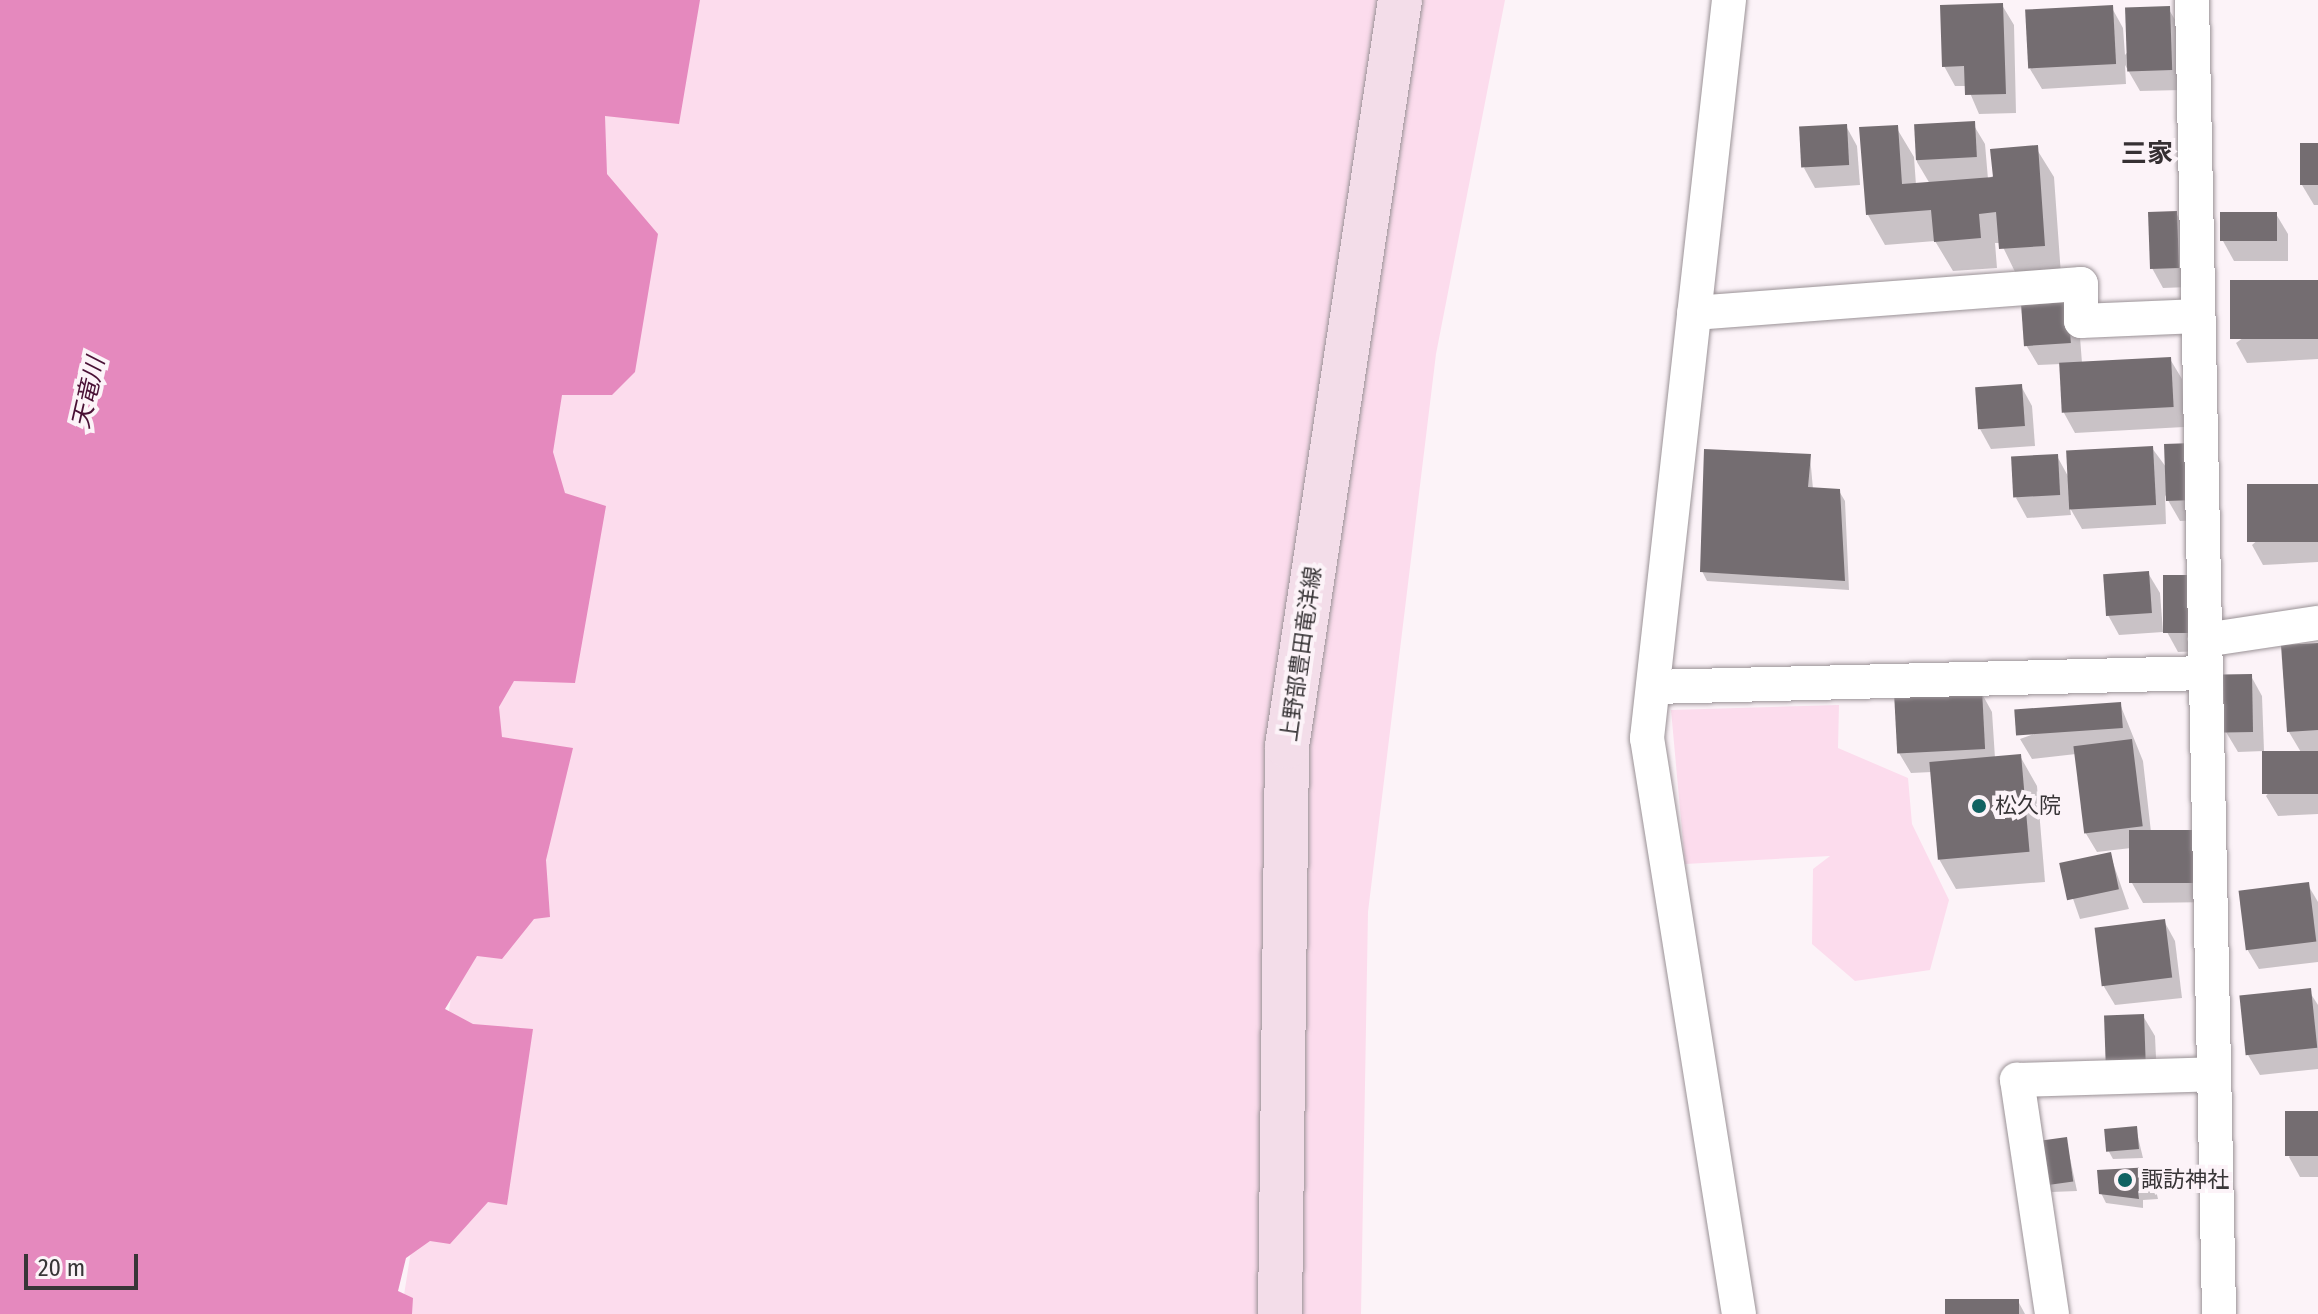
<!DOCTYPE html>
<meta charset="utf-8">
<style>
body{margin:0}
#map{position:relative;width:2318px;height:1314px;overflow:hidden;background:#fcf3f8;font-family:"Fira Sans Condensed","Noto Sans JP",sans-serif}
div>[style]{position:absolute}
.green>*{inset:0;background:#fcdced}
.water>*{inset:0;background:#e589be}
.shadow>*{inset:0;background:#0003}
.building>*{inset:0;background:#746d71;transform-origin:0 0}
.roads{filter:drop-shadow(0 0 2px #9a9296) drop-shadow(0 0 2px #9a9296)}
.street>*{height:34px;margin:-17px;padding:0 17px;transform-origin:17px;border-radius:17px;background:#fff}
.secondary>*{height:44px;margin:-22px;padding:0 22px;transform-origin:22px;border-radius:22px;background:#f3dde9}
.dots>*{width:22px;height:22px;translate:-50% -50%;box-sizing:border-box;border:4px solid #fcf3f8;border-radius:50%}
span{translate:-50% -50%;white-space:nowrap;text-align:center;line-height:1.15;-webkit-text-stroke:8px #fcf3f8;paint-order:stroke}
.street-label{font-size:22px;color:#383537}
.poi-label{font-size:22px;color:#383537}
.left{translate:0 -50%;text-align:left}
.water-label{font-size:24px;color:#491035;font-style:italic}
.quarter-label{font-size:26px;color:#363033;font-weight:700}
.scale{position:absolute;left:24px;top:1254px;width:114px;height:36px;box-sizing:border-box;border:4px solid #383537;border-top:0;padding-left:10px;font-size:24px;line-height:28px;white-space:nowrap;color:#383537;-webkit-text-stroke:6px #fcf3f8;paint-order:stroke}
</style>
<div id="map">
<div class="green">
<div style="clip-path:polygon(631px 0,1505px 0,1436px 354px,1368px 912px,1361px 1314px,401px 1314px,557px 328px)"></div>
<div style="clip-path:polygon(1839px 705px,1838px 748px,1908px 778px,1912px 824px,1949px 900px,1930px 970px,1855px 981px,1812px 944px,1813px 869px,1830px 856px,1685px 864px,1671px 710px)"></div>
</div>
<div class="water">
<div style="clip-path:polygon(0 0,700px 0,679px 124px,605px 116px,607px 174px,658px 234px,635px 372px,612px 395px,562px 395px,553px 452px,565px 493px,606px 506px,575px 683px,514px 681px,499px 707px,502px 737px,573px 748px,546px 860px,550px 917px,534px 919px,502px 959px,477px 956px,445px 1009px,473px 1024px,533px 1029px,507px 1205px,488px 1202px,450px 1244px,430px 1241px,406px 1258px,398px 1291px,413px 1298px,412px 1314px,0 1314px)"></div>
</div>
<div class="shadow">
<div style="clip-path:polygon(2002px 5px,2014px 25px,2016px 113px,1979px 114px,1967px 86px,1955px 86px,1944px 66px)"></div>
<div style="clip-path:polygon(2112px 8px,2123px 28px,2125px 55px,2168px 8px,2180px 28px,2182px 90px,2140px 91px,2125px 65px,2126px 84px,2042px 89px,2030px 69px)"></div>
<div style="clip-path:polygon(1973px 124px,1985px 144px,1988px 179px,2036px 148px,2054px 177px,2061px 275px,2018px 278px,2001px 243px,1995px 243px,1997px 268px,1953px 271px,1935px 241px,1885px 245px,1868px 215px,1896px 127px,1914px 157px,1916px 185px,1930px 184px,1917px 162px,1916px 125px)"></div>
<div style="clip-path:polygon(1846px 126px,1857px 146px,1860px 185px,1815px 188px,1804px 168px)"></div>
<div style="clip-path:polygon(2318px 145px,2318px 205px,2314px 205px,2302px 185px)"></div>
<div style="clip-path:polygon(2176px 213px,2188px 233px,2189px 287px,2163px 288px,2152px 268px)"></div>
<div style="clip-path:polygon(2276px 214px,2288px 234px,2288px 261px,2234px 261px,2223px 241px)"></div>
<div style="clip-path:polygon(2318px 283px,2318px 359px,2247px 363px,2236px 343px)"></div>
<div style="clip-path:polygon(2079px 324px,2082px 363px,2170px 359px,2182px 379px,2184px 427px,2075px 433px,2064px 413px,2061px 364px,2038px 365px,2026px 345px)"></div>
<div style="clip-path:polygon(2021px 386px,2032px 406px,2035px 446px,1991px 449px,1980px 429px)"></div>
<div style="clip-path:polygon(2152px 448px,2205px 520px,2180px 521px,2165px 495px,2166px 524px,2082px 529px,2070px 508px,2071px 515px,2027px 518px,2016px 498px,2057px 456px,2069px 478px)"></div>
<div style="clip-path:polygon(1810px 456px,1813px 489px,1839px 491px,1845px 501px,1849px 590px,1707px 581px,1702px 571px)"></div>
<div style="clip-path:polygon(2318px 486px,2318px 562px,2263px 565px,2252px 545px)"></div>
<div style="clip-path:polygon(2148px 573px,2160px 593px,2163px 632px,2119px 635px,2108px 615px)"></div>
<div style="clip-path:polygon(2165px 577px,2204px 651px,2178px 652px,2167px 632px)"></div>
<div style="clip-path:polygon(2318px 645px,2318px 814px,2278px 816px,2266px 796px,2302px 754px,2289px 732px)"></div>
<div style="clip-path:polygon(2251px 676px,2262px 696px,2264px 751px,2238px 752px,2226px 732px)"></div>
<div style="clip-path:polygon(1981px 692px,1992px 712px,1995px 758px,2020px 756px,2037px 786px,2045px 882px,1956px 889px,1939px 859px,1932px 772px,1911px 773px,1899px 753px)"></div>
<div style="clip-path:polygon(2120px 704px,2143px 761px,2151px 832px,2214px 902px,2143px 903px,2132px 883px,2131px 848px,2097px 852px,2085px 832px,2076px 754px,2032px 759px,2020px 739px)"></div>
<div style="clip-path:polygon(2110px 854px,2129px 909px,2080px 919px,2061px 864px)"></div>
<div style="clip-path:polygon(2308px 885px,2318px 902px,2318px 962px,2259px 969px,2247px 949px)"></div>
<div style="clip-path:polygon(2164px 921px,2175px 941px,2182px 998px,2115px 1005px,2103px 985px)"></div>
<div style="clip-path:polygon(2309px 991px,2318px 1005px,2318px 1069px,2260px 1075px,2248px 1055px)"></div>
<div style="clip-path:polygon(2143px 1016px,2155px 1036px,2157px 1080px,2120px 1082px)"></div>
<div style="clip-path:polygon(2318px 1113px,2318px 1177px,2300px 1177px,2289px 1157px)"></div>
<div style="clip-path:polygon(2136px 1129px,2143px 1158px,2113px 1159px,2108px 1150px)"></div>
<div style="clip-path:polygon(2066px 1139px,2077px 1191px,2052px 1192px,2046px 1182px)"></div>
<div style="clip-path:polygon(2151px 1169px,2158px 1199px,2143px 1200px,2143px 1208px,2106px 1203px,2101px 1193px)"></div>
<div style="clip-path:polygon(2018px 1301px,2025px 1314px,1947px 1314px)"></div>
</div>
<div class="building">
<div style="clip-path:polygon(2003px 3px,2006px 94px,1965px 95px,1964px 66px,1942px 67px,1940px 5px)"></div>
<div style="left:2113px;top:5px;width:59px;height:88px;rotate:87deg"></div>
<div style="left:2170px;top:6px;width:64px;height:45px;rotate:88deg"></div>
<div style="left:1975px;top:121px;width:36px;height:61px;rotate:87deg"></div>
<div style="left:1847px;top:124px;width:41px;height:48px;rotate:87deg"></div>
<div style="clip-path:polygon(1898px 125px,1902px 184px,1993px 177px,1990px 149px,2038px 145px,2045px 246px,1999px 249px,1996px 212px,1979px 214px,1981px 238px,1934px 242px,1931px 210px,1866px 215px,1859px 127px)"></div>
<div style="left:2318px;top:143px;width:42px;height:18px;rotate:90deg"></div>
<div style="left:2177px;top:211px;width:57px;height:29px;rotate:88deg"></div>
<div style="left:2220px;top:212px;width:57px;height:29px"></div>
<div style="left:2318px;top:280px;width:59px;height:88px;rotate:90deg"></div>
<div style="left:2068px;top:302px;width:41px;height:47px;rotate:86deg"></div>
<div style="left:2171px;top:357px;width:50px;height:112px;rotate:87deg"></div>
<div style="left:2022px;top:384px;width:42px;height:47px;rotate:86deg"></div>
<div style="left:2193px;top:443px;width:57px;height:29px;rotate:88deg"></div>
<div style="left:2153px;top:446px;width:59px;height:87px;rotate:87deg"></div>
<div style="clip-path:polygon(1704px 449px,1811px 454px,1808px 487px,1840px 489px,1845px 581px,1700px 572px)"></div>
<div style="left:2058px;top:454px;width:41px;height:47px;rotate:87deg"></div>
<div style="left:2318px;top:484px;width:58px;height:71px;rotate:90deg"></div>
<div style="left:2149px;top:571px;width:42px;height:46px;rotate:86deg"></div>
<div style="left:2163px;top:575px;width:29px;height:58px"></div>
<div style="clip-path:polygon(2318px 643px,2318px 730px,2287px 732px,2281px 645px)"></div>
<div style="left:2252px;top:674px;width:58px;height:29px;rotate:89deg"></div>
<div style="left:1982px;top:690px;width:59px;height:88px;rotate:87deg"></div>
<div style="left:2121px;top:702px;width:26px;height:107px;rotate:86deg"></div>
<div style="left:2132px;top:739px;width:88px;height:59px;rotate:83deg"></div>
<div style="left:2318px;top:751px;width:43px;height:56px;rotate:90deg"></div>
<div style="left:2021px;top:754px;width:98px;height:92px;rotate:85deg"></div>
<div style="left:2129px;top:830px;width:74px;height:53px"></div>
<div style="left:2111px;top:852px;width:38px;height:53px;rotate:78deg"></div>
<div style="left:2309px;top:882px;width:60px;height:71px;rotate:83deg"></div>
<div style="left:2165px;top:919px;width:59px;height:71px;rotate:83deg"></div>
<div style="left:2311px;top:988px;width:60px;height:72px;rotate:84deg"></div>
<div style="left:2144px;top:1014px;width:46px;height:40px;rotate:88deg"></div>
<div style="left:2318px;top:1111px;width:45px;height:33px;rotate:90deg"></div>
<div style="left:2137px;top:1126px;width:23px;height:33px;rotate:85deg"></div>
<div style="left:2067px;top:1137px;width:45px;height:29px;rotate:82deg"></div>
<div style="clip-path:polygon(2152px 1167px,2153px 1190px,2138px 1191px,2139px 1199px,2099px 1194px,2097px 1170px)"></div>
<div style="left:1945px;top:1299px;width:74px;height:15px"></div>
</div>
<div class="roads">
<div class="street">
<div style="left:1729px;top:0;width:743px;rotate:96.34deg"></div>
<div style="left:1647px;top:738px;width:583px;rotate:80.93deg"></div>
<div style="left:2192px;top:0;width:1314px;rotate:88.82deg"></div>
<div style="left:1694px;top:313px;width:388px;rotate:-4.3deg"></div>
<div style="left:2081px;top:284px;width:37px;rotate:90deg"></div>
<div style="left:2081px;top:321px;width:117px;rotate:-2.4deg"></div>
<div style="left:2205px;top:640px;width:114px;rotate:-8.6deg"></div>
<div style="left:1653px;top:687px;width:552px;rotate:-1.45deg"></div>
<div style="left:2052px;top:1314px;width:237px;rotate:-98.5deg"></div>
<div style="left:2017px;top:1080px;width:197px;rotate:-1.7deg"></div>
</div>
<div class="secondary">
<div style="left:1280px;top:1314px;width:568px;rotate:-89.29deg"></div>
<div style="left:1287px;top:746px;width:755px;rotate:-81.39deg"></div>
</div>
</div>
<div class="dots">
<div style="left:1979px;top:806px;background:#116262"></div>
<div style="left:2125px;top:1180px;background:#116262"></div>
</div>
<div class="street-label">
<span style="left:1301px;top:654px;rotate:-82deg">上野部豊田竜洋線</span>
</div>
<div class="poi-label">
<span class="left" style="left:1995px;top:806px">松久院</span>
<span class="left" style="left:2141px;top:1180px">諏訪神社</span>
</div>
<div class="water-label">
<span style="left:89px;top:393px;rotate:-77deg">天竜川</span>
</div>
<div class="quarter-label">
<span style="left:2147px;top:154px">三家</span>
</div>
<div class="scale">20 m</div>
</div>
